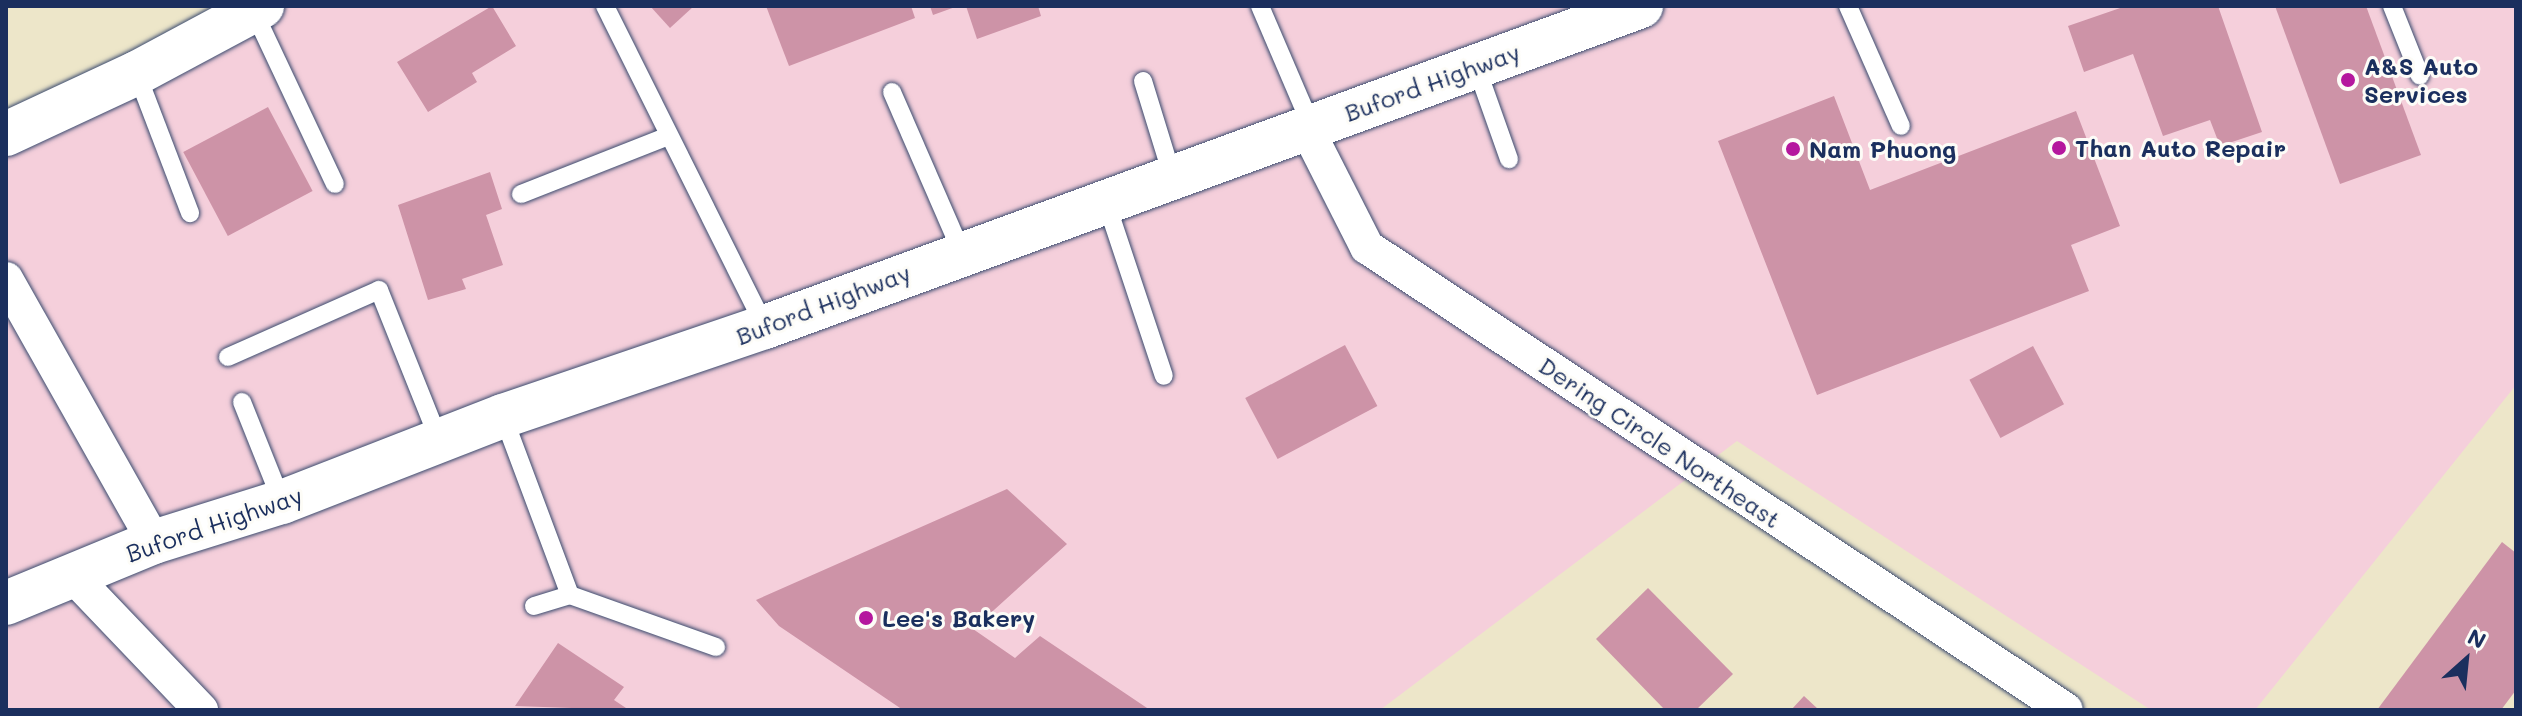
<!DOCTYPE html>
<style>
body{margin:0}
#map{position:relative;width:2522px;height:716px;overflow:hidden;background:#ede6c9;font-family:Mali,sans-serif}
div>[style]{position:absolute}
.built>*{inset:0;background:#f5cfdb}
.building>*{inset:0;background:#cd93a7;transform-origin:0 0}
.roads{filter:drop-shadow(0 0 2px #3a4a6e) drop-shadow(0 0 2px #3a4a6e)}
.service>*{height:18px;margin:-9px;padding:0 9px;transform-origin:9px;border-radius:9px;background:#fff}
.minor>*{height:34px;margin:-17px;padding:0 17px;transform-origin:17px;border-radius:17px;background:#fff}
.secondary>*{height:44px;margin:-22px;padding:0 22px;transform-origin:22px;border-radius:22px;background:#fff}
.primary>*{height:44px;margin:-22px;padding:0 22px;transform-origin:22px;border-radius:22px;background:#fff}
.dots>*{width:22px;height:22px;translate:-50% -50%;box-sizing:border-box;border:4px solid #fdfcf7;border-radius:50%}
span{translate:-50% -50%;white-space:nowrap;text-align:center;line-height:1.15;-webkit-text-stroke:6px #fdfcf7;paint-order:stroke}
.poi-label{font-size:24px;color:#1b2f5e;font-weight:700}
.left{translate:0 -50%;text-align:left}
.street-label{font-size:24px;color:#1b2f5e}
.frame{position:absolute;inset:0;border:8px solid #1b2f5e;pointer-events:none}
.north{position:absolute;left:2426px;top:620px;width:80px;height:80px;-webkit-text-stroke:6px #fdfcf7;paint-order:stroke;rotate:27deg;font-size:22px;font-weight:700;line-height:32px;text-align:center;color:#1b2f5e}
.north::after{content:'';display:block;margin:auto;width:28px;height:36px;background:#1b2f5e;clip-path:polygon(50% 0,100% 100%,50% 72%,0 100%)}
</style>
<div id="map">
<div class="built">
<div style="clip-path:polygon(267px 6px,2516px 6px,2516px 385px,2255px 710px,2151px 710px,1737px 441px,1380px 710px,6px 710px,6px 121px)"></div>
</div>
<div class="building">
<div style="clip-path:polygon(492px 6px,516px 46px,472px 73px,477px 82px,428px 112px,397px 62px)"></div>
<div style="clip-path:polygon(650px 6px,694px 6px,670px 28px)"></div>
<div style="clip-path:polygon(766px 6px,911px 6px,915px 18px,789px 66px)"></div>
<div style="clip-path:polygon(930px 6px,958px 6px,933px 15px)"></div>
<div style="clip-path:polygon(966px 6px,1038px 6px,1041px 16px,977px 39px)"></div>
<div style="clip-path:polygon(2126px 6px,2218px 6px,2262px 132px,2220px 146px,2210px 120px,2163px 136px,2133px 54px,2084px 72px,2068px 26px)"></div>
<div style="clip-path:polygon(2275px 6px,2366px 6px,2421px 155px,2340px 184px)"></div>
<div style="clip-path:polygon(1834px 96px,1870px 190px,2076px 111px,2120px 226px,2071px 245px,2089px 291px,1817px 395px,1718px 141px)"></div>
<div style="left:268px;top:107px;width:95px;height:96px;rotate:62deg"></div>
<div style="clip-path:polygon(490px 172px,502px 209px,486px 215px,503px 265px,462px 279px,466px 289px,428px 300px,398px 205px)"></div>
<div style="left:1345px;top:345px;width:69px;height:113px;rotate:62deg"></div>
<div style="left:2033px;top:346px;width:66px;height:72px;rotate:62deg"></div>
<div style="clip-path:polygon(1007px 489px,1067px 544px,973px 629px,1015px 658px,1040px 636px,1150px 710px,903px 710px,779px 626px,756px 600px)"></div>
<div style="clip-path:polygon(2502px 542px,2516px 553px,2516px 690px,2501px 710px,2377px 710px)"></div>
<div style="clip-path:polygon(1648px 588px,1733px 674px,1696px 710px,1665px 710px,1596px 639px)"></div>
<div style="clip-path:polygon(558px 643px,624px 687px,614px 700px,629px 710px,515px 706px)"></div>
<div style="clip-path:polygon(1804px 696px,1819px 710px,1791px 710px)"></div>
</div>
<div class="roads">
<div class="service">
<div style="left:605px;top:6px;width:359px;rotate:63.5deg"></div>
<div style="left:1260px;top:6px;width:129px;rotate:66.8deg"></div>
<div style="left:1848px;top:6px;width:131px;rotate:66.2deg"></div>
<div style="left:2392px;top:6px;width:75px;rotate:68.2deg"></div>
<div style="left:254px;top:12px;width:190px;rotate:64.8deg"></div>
<div style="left:1476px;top:66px;width:99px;rotate:70.5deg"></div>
<div style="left:137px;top:74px;width:149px;rotate:69.1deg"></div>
<div style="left:1143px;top:81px;width:98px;rotate:72.9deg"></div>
<div style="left:892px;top:92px;width:173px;rotate:66.5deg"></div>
<div style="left:521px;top:194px;width:158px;rotate:-21.5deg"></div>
<div style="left:1106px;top:202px;width:183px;rotate:71.6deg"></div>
<div style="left:228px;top:357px;width:165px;rotate:-23.9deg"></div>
<div style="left:379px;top:290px;width:162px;rotate:68.2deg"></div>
<div style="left:242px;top:402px;width:108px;rotate:68.2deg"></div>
<div style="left:503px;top:416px;width:191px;rotate:69.5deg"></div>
<div style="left:534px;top:606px;width:38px;rotate:-17deg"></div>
<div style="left:570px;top:595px;width:155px;rotate:19.6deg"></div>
</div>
<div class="minor">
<div style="left:1306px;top:127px;width:135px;rotate:63.1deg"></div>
<div style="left:1367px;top:247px;width:838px;rotate:33.52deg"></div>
<div style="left:6px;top:279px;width:302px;rotate:60.6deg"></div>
<div style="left:72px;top:575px;width:187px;rotate:46.3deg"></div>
</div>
<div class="secondary">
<div style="left:6px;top:134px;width:145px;rotate:-25deg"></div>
<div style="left:137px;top:73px;width:142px;rotate:-28.2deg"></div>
</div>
<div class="primary">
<div style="left:6px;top:603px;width:160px;rotate:-22.4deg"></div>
<div style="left:154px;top:542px;width:134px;rotate:-17.4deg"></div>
<div style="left:282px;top:502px;width:237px;rotate:-21.3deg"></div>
<div style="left:503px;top:416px;width:277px;rotate:-18.8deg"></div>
<div style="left:765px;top:327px;width:933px;rotate:-20.12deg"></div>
</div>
</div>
<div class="dots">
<div style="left:2348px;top:80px;background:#b5179e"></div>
<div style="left:2059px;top:148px;background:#b5179e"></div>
<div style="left:1793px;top:149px;background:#b5179e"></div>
<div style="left:866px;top:618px;background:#b5179e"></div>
</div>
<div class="poi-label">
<span class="left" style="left:2364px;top:80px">A&amp;S Auto<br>Services</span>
<span class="left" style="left:2075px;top:148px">Than Auto Repair</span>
<span class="left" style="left:1809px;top:149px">Nam Phuong</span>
<span class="left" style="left:882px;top:618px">Lee's Bakery</span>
</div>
<div class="street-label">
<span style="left:1432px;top:82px;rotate:-20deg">Buford Highway</span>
<span style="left:823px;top:304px;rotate:-21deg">Buford Highway</span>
<span style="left:1660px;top:442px;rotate:34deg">Dering Circle Northeast</span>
<span style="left:214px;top:524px;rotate:-19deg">Buford Highway</span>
</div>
<div class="frame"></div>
<div class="north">N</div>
</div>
